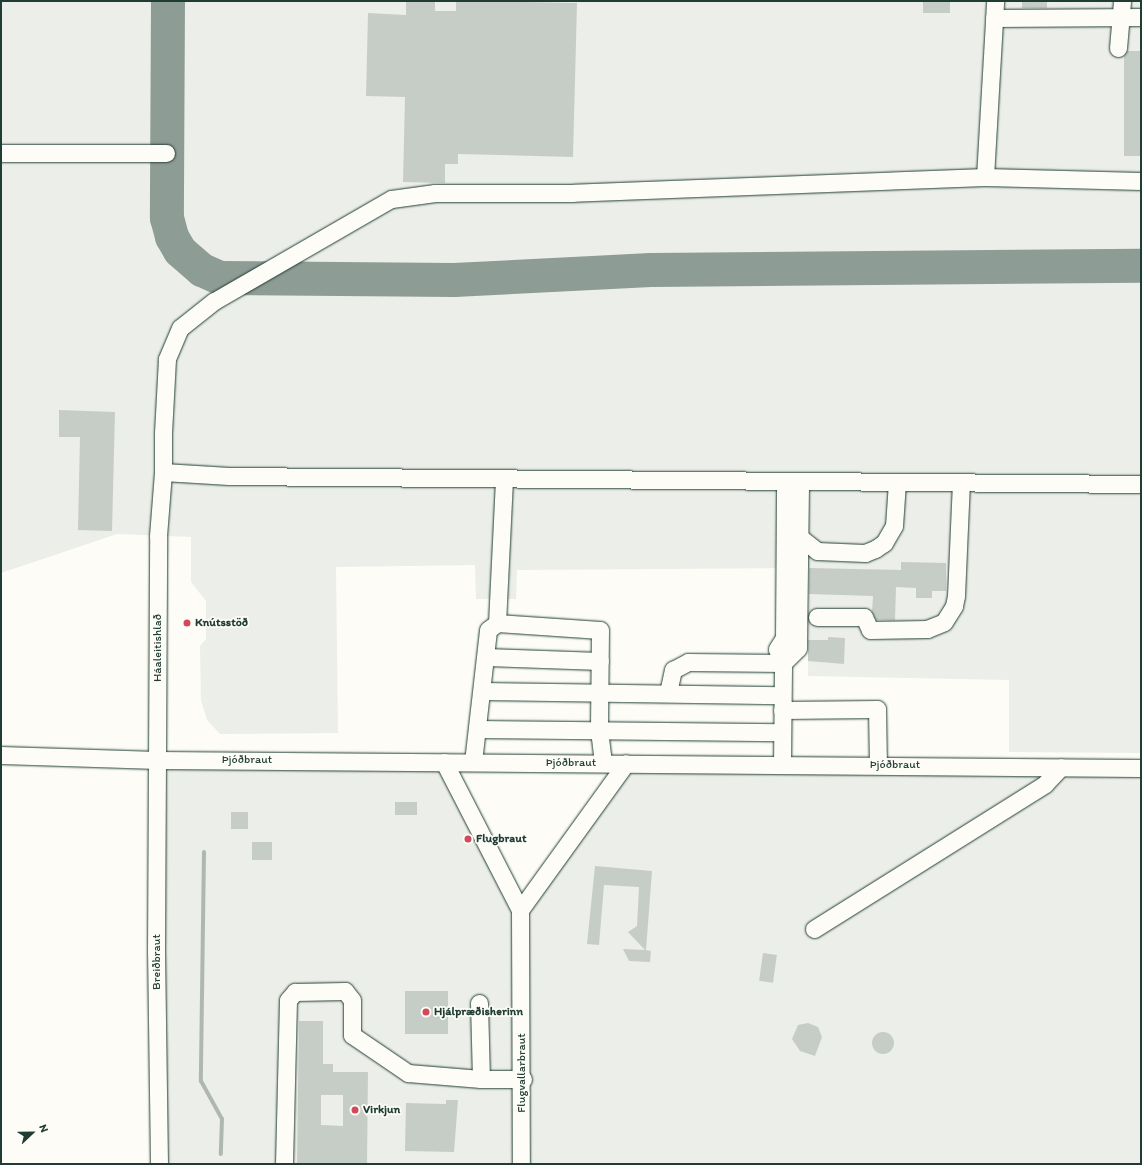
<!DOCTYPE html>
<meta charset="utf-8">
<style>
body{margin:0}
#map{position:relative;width:1142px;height:1165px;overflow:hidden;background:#fdfcf7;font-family:Itim,sans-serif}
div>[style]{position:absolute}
.built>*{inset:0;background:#eceee9}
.stream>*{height:4px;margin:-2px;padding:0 2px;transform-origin:2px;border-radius:2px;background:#aeb8b1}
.taxiway>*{height:34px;margin:-17px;padding:0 17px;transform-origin:17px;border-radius:17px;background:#8e9c96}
.building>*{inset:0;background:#c6cdc7;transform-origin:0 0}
.round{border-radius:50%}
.roads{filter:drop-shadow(0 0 1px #1f3d34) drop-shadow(0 0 1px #1f3d34)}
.minor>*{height:17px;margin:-8.5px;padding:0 8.5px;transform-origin:8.5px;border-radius:8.5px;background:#fdfcf7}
.dots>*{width:11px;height:11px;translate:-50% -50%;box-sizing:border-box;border:2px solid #fdfcf7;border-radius:50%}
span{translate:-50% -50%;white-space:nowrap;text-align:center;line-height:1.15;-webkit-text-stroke:3.5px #fdfcf7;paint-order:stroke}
.poi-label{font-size:12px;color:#1f3d34;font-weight:700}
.left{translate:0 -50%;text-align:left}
.street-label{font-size:12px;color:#1f3d34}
.frame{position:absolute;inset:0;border:2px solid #1f3d34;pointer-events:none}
.north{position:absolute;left:12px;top:1113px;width:40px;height:40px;-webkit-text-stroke:3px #fdfcf7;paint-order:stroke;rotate:68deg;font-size:11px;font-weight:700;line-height:16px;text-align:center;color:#1f3d34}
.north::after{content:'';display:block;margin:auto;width:14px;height:18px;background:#1f3d34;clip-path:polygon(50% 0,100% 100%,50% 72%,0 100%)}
</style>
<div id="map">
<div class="built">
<div style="clip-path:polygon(1px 1px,1141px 1px,1141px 753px,1009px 752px,1009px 680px,808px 676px,809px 568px,785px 568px,517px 570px,516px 599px,476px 599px,475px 565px,336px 567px,338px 733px,220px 734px,207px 720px,201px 700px,200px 646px,206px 639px,206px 601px,191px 582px,191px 537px,117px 534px,1px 573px)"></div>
<div style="clip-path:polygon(157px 760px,444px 762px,520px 910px,626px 763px,1141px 768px,1141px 1164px,159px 1164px)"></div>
</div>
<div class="stream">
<div style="left:204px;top:852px;width:229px;rotate:90.8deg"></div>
<div style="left:201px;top:1081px;width:43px;rotate:61.1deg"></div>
<div style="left:222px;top:1119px;width:35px;rotate:92deg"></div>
</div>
<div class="taxiway">
<div style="left:168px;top:1px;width:217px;rotate:90.3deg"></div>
<div style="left:167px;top:218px;width:20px;rotate:75deg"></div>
<div style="left:172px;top:237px;width:16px;rotate:60deg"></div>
<div style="left:180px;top:251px;width:29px;rotate:41deg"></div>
<div style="left:202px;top:270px;width:20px;rotate:24deg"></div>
<div style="left:220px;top:278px;width:234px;rotate:0.5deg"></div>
<div style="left:454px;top:280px;width:197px;rotate:-2.9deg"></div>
<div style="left:651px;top:270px;width:490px;rotate:-0.5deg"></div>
</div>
<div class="building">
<div style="clip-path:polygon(406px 1px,435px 1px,435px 11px,456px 11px,456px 1px,577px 3px,573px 157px,458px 154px,458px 164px,445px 164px,445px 183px,403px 182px,405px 97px,366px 96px,368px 13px,406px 15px)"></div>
<div style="left:923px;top:1px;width:27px;height:12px"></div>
<div style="left:1022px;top:1px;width:25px;height:7px"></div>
<div style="clip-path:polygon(1127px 51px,1141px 51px,1141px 156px,1124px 156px,1124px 56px)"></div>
<div style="clip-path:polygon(59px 410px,115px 412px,112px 531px,78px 530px,80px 437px,59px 437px)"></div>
<div style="clip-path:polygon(901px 562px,946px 563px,946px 591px,932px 591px,932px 598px,916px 598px,916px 588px,896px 587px,895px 620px,876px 620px,872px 612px,873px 596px,809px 594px,809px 568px,901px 570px)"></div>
<div style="clip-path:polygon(828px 637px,845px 638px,844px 664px,808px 661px,808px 640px,828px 640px)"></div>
<div style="left:395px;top:802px;width:22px;height:13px"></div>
<div style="left:231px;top:812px;width:17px;height:17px"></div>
<div style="left:252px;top:842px;width:20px;height:18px"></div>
<div style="clip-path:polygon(595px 866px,652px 871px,646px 950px,651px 951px,650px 962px,629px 961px,623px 949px,645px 950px,628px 932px,637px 926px,639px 887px,604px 885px,599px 945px,587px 944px)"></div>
<div style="left:763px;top:953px;width:14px;height:28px;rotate:8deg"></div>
<div style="left:405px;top:991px;width:43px;height:43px"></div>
<div style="clip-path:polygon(evenodd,299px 1021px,323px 1021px,323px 1064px,333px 1064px,333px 1072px,368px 1072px,367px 1164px,297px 1164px,299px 1021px,321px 1095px,343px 1095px,343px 1126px,321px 1125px,321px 1095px)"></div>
<div style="clip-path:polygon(808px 1023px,818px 1027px,822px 1037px,815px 1056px,800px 1051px,792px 1039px,798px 1025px)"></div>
<div class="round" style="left:872px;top:1032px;width:22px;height:22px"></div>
<div style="clip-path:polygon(446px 1100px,458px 1100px,454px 1152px,405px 1151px,406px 1103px,446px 1104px)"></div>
</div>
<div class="roads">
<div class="minor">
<div style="left:994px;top:18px;width:147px;rotate:-0.4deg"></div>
<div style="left:1118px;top:48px;width:47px;rotate:-85.1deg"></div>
<div style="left:1px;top:153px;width:165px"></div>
<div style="left:985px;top:177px;width:176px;rotate:-86.7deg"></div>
<div style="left:1141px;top:181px;width:156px;rotate:-178.5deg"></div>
<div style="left:985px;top:177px;width:412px;rotate:177.8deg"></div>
<div style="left:573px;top:193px;width:138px;rotate:180deg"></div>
<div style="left:435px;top:193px;width:44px;rotate:172.2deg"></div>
<div style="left:391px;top:199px;width:204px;rotate:150deg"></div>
<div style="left:214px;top:301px;width:43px;rotate:141.5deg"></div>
<div style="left:180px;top:328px;width:34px;rotate:113deg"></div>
<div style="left:167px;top:359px;width:74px;rotate:93.1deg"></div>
<div style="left:163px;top:433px;width:39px;rotate:90deg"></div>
<div style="left:163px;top:472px;width:66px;rotate:3.5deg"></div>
<div style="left:229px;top:476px;width:912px;rotate:0.5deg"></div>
<div style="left:793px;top:532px;width:31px;rotate:38deg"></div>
<div style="left:817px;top:551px;width:48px;rotate:2.4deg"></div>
<div style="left:865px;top:553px;width:11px;rotate:-22deg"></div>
<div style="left:875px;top:549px;width:11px;rotate:-34deg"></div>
<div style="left:884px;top:543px;width:20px;rotate:-60deg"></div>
<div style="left:894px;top:526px;width:44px;rotate:-86.1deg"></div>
<div style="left:817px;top:617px;width:47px"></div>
<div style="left:864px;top:617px;width:14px;rotate:65deg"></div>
<div style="left:870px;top:630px;width:57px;rotate:-1deg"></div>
<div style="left:927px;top:629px;width:18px;rotate:-22deg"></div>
<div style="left:944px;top:622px;width:19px;rotate:-58deg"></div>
<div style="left:954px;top:606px;width:10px;rotate:-79deg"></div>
<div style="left:956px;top:596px;width:114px;rotate:-87.5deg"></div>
<div style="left:497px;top:623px;width:145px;rotate:-87.2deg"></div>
<div style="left:486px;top:657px;width:114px;rotate:2deg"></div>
<div style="left:482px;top:691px;width:300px;rotate:0.8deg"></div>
<div style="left:668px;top:693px;width:24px;rotate:-78deg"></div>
<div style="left:673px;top:670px;width:17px;rotate:-28deg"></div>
<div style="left:688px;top:662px;width:95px;rotate:0.6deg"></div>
<div style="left:783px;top:663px;width:21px;rotate:-45deg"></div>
<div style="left:798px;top:648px;width:167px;rotate:-89.3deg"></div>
<div style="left:782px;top:710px;width:95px;rotate:-0.6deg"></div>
<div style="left:877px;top:709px;width:56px;rotate:89deg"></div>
<div style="left:477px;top:729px;width:305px;rotate:0.6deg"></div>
<div style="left:1px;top:755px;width:156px;rotate:1.8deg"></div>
<div style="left:157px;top:760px;width:984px;rotate:0.47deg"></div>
<div style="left:444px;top:762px;width:166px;rotate:62.8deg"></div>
<div style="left:520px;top:910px;width:254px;rotate:89.8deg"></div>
<div style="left:473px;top:762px;width:133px;rotate:-83.5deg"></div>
<div style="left:488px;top:630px;width:11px;rotate:-38deg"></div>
<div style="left:497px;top:623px;width:103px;rotate:3.9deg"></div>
<div style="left:600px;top:630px;width:100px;rotate:90.6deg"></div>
<div style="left:599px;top:730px;width:33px;rotate:83deg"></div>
<div style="left:782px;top:764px;width:101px;rotate:-89.4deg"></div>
<div style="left:783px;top:663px;width:15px;rotate:-113deg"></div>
<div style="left:777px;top:649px;width:13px;rotate:-58deg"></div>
<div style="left:784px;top:638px;width:157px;rotate:-89.6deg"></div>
<div style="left:520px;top:910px;width:181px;rotate:-54.2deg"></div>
<div style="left:814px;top:929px;width:273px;rotate:-32.1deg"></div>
<div style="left:1045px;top:784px;width:23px;rotate:-47deg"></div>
<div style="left:479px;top:1003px;width:76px;rotate:88.5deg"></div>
<div style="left:159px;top:1164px;width:212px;rotate:-90.8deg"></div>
<div style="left:156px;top:952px;width:416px;rotate:-89.7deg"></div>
<div style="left:158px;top:536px;width:64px;rotate:-85.5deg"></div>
<div style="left:284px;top:1164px;width:164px;rotate:-88.6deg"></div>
<div style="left:288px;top:1000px;width:11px;rotate:-49deg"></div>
<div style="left:295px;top:992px;width:50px;rotate:-1.1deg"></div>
<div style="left:345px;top:991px;width:11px;rotate:52deg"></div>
<div style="left:352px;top:1000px;width:35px;rotate:90deg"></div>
<div style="left:352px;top:1035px;width:68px;rotate:34.2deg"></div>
<div style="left:408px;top:1073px;width:73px;rotate:4.7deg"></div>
<div style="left:481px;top:1079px;width:42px"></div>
</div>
</div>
<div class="dots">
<div style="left:187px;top:623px;background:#d1495b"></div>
<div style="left:468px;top:839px;background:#d1495b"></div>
<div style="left:426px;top:1012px;background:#d1495b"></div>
<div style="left:355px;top:1110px;background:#d1495b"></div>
</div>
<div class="poi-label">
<span class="left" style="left:195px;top:623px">Knútsstöð</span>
<span class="left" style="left:476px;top:839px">Flugbraut</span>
<span class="left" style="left:434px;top:1012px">Hjálpræðisherinn</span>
<span class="left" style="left:363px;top:1110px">Virkjun</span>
</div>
<div class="street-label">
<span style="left:158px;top:648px;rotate:-90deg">Háaleitishlað</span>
<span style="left:247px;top:760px">Þjóðbraut</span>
<span style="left:571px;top:763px">Þjóðbraut</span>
<span style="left:895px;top:765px">Þjóðbraut</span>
<span style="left:157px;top:962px;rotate:-90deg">Breiðbraut</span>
<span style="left:522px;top:1073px;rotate:-90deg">Flugvallarbraut</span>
</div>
<div class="frame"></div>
<div class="north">N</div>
</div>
